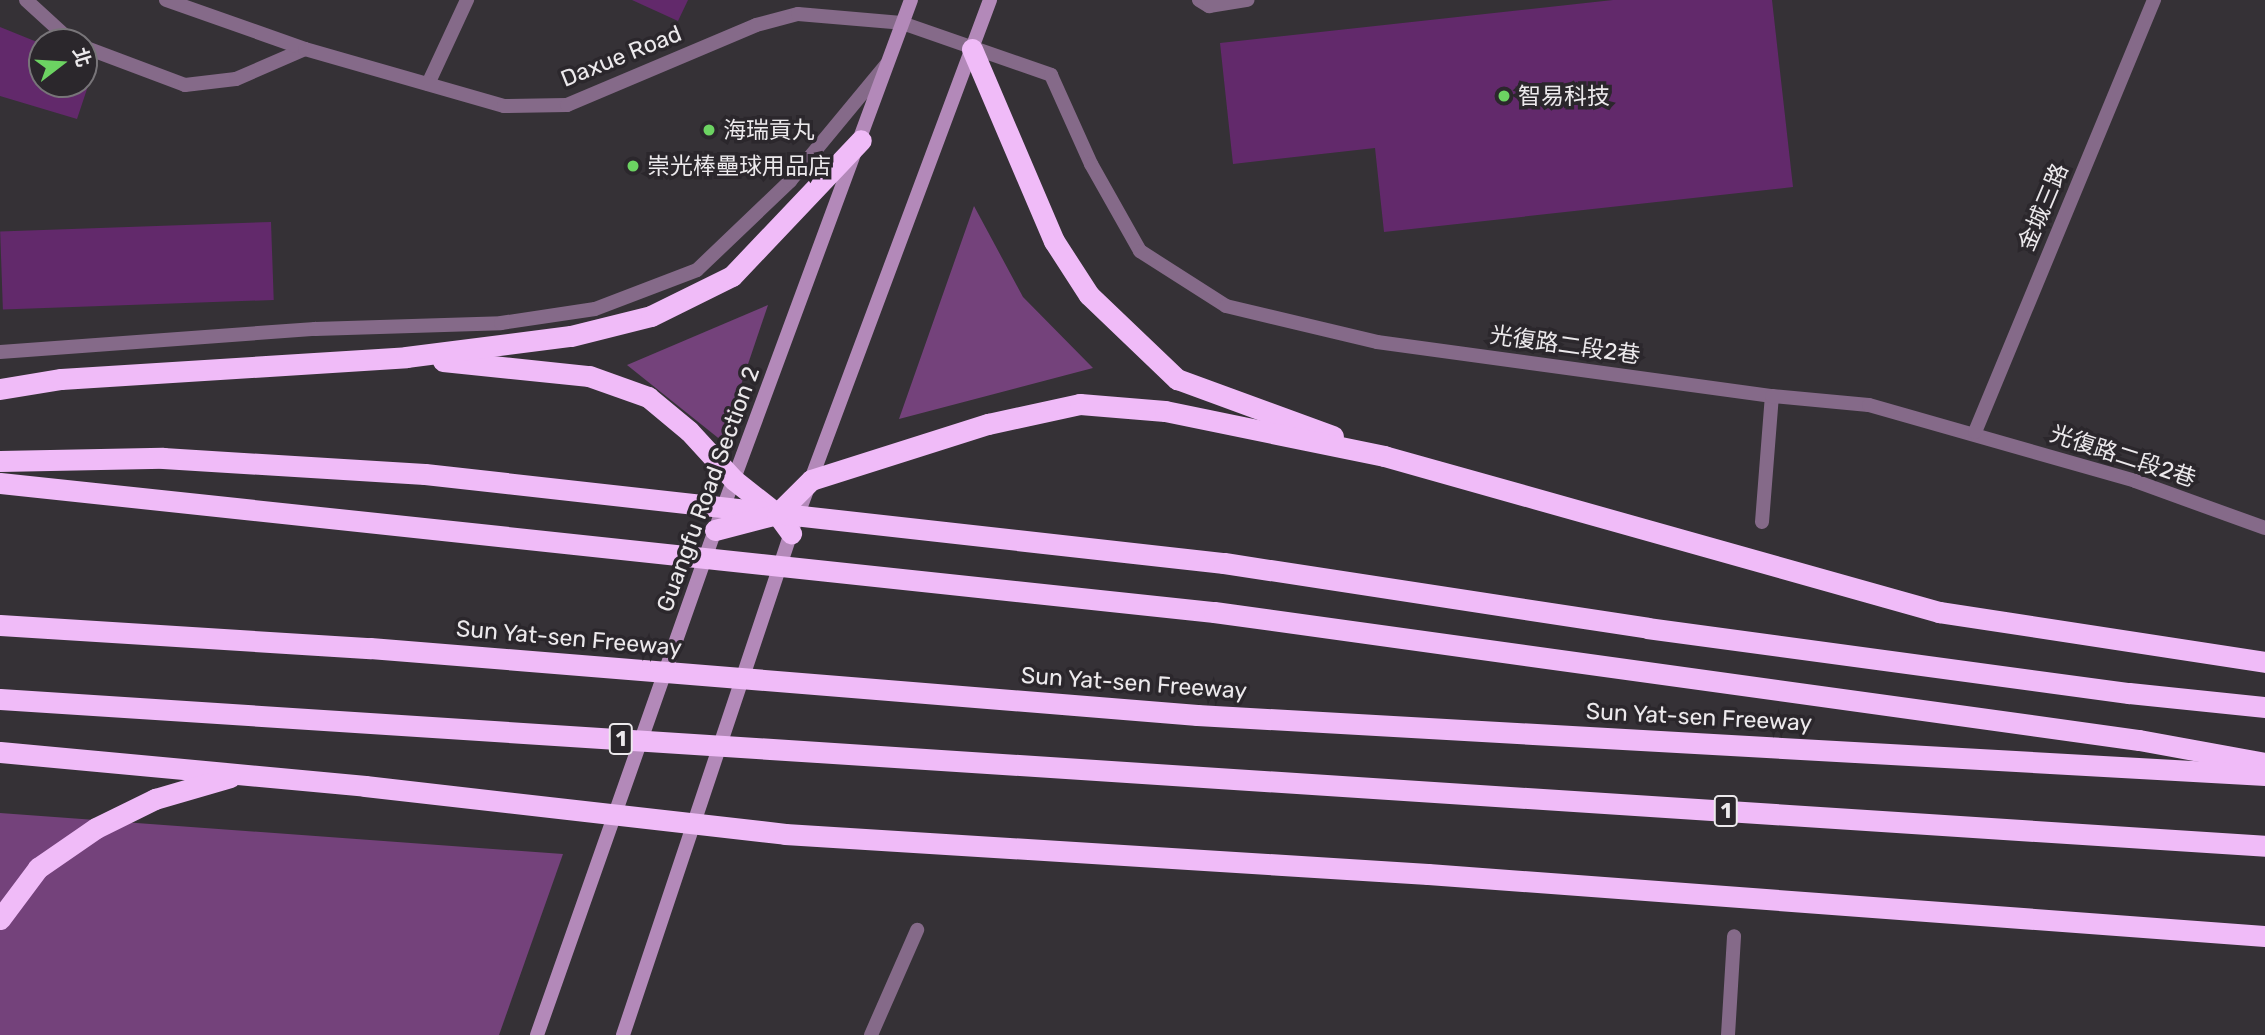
<!DOCTYPE html>
<meta charset="utf-8">
<style>
body{margin:0}
#map{position:relative;width:2265px;height:1035px;overflow:hidden;background:#353136;font-family:Rubik,"Noto Sans TC",sans-serif}
div>[style]{position:absolute}
.green>*{inset:0;background:#74427b}
.building>*{inset:0;background:#62296b;transform-origin:0 0}
.lane>*{height:14px;margin:-7px;padding:0 7px;transform-origin:7px;border-radius:7px;background:#856a89}
.street>*{height:14px;margin:-7px;padding:0 7px;transform-origin:7px;border-radius:7px;background:#856a89}
.secondary>*{height:14px;margin:-7px;padding:0 7px;transform-origin:7px;border-radius:7px;background:#b389b9}
.highway>*{height:21px;margin:-10.5px;padding:0 10.5px;transform-origin:10.5px;border-radius:10.5px;background:#f0bbf8}
.dots>*{width:19px;height:19px;translate:-50% -50%;box-sizing:border-box;border:4px solid #2b272c;border-radius:50%}
span{translate:-50% -50%;white-space:nowrap;text-align:center;line-height:1.15;-webkit-text-stroke:7px #2b272c;paint-order:stroke}
.shield-label span{padding:2px 5px;background:#2b272c;border:2px solid;border-radius:5px;-webkit-text-stroke-width:0}
.shield-label{font-size:21px;color:#ece9ec;font-weight:700}
.street-label{font-size:23px;color:#ece9ec}
.poi-label{font-size:23px;color:#ece9ec}
.left{translate:0 -50%;text-align:left}
.north{position:absolute;left:28px;top:28px;width:70px;height:70px;box-sizing:border-box;background:#2b272c;border:2px solid #787579;border-radius:50%;rotate:73deg;font-size:19px;font-weight:700;line-height:28px;text-align:center;color:#ece9ec}
.north::after{content:'';display:block;margin:auto;width:24px;height:32px;background:#6cd362;clip-path:polygon(50% 0,100% 100%,50% 72%,0 100%)}
</style>
<div id="map">
<div class="green">
<div style="clip-path:polygon(974px 206px,1023px 297px,1093px 368px,899px 419px)"></div>
<div style="clip-path:polygon(768px 305px,722px 441px,627px 365px)"></div>
<div style="clip-path:polygon(0 813px,563px 854px,499px 1035px,0 1035px)"></div>
</div>
<div class="building">
<div style="clip-path:polygon(632px 0,688px 0,678px 21px)"></div>
<div style="clip-path:polygon(1613px 0,1772px 0,1793px 187px,1384px 232px,1375px 148px,1233px 164px,1220px 43px)"></div>
<div style="clip-path:polygon(0 27px,42px 44px,42px 84px,84px 84px,84px 60px,95px 65px,77px 119px,0 96px)"></div>
<div style="left:271px;top:222px;width:78px;height:271px;rotate:88deg"></div>
</div>
<div class="lane">
<div style="left:26px;top:0;width:62px;rotate:42.4deg"></div>
<div style="left:1199px;top:0;width:12px;rotate:31deg"></div>
<div style="left:1209px;top:6px;width:39px;rotate:-9deg"></div>
<div style="left:84px;top:47px;width:108px;rotate:20.6deg"></div>
<div style="left:185px;top:85px;width:51px;rotate:-6.7deg"></div>
<div style="left:236px;top:79px;width:75px;rotate:-23.5deg"></div>
<div style="left:428px;top:84px;width:93px;rotate:-65.1deg"></div>
<div style="left:0;top:352px;width:316px;rotate:-4.2deg"></div>
<div style="left:315px;top:329px;width:186px;rotate:-1.8deg"></div>
<div style="left:501px;top:323px;width:95px;rotate:-8.5deg"></div>
<div style="left:595px;top:309px;width:109px;rotate:-20.9deg"></div>
<div style="left:697px;top:270px;width:129px;rotate:-43.7deg"></div>
<div style="left:790px;top:181px;width:151px;rotate:-50.4deg"></div>
<div style="left:1762px;top:522px;width:126px;rotate:-85.5deg"></div>
<div style="left:871px;top:1035px;width:115px;rotate:-66.3deg"></div>
<div style="left:1728px;top:1035px;width:99px;rotate:-86.5deg"></div>
</div>
<div class="street">
<div style="left:166px;top:0;width:147px;rotate:19.4deg"></div>
<div style="left:305px;top:49px;width:207px;rotate:16deg"></div>
<div style="left:504px;top:106px;width:63px;rotate:-0.9deg"></div>
<div style="left:567px;top:105px;width:205px;rotate:-22.9deg"></div>
<div style="left:756px;top:25px;width:43px;rotate:-14.7deg"></div>
<div style="left:798px;top:14px;width:104px;rotate:4.9deg"></div>
<div style="left:902px;top:23px;width:158px;rotate:19.2deg"></div>
<div style="left:1051px;top:75px;width:98px;rotate:65.8deg"></div>
<div style="left:1091px;top:164px;width:100px;rotate:60.6deg"></div>
<div style="left:1140px;top:251px;width:102px;rotate:32.6deg"></div>
<div style="left:1226px;top:306px;width:155px;rotate:13.4deg"></div>
<div style="left:1377px;top:342px;width:399px;rotate:7.8deg"></div>
<div style="left:1772px;top:396px;width:97px;rotate:5.3deg"></div>
<div style="left:1869px;top:405px;width:277px;rotate:15.9deg"></div>
<div style="left:2135px;top:481px;width:138px;rotate:19.9deg"></div>
<div style="left:1975px;top:432px;width:468px;rotate:-67.5deg"></div>
</div>
<div class="secondary">
<div style="left:537px;top:1035px;width:535px;rotate:-70.58deg"></div>
<div style="left:715px;top:530px;width:565px;rotate:-69.71deg"></div>
<div style="left:623px;top:1035px;width:529px;rotate:-71.5deg"></div>
<div style="left:791px;top:533px;width:569px;rotate:-69.53deg"></div>
</div>
<div class="highway">
<div style="left:972px;top:49px;width:209px;rotate:66.9deg"></div>
<div style="left:1054px;top:241px;width:64px;rotate:57.1deg"></div>
<div style="left:1089px;top:295px;width:122px;rotate:43.7deg"></div>
<div style="left:1177px;top:379px;width:166px;rotate:20.1deg"></div>
<div style="left:443px;top:361px;width:147px;rotate:5.9deg"></div>
<div style="left:589px;top:376px;width:63px;rotate:19.6deg"></div>
<div style="left:648px;top:397px;width:53px;rotate:39.7deg"></div>
<div style="left:689px;top:431px;width:67px;rotate:47.4deg"></div>
<div style="left:734px;top:480px;width:55px;rotate:38.3deg"></div>
<div style="left:777px;top:514px;width:24px;rotate:54deg"></div>
<div style="left:0;top:389px;width:62px;rotate:-9.3deg"></div>
<div style="left:61px;top:379px;width:346px;rotate:-3.6deg"></div>
<div style="left:406px;top:357px;width:166px;rotate:-7.3deg"></div>
<div style="left:571px;top:336px;width:82px;rotate:-14deg"></div>
<div style="left:651px;top:316px;width:90px;rotate:-26.3deg"></div>
<div style="left:732px;top:276px;width:187px;rotate:-46.5deg"></div>
<div style="left:0;top:461px;width:163px;rotate:-1.1deg"></div>
<div style="left:163px;top:458px;width:262px;rotate:3.5deg"></div>
<div style="left:425px;top:474px;width:804px;rotate:6.36deg"></div>
<div style="left:1224px;top:563px;width:428px;rotate:8.7deg"></div>
<div style="left:1647px;top:628px;width:486px;rotate:7.7deg"></div>
<div style="left:2129px;top:693px;width:137px;rotate:5.9deg"></div>
<div style="left:0;top:483px;width:1221px;rotate:6.07deg"></div>
<div style="left:1214px;top:612px;width:934px;rotate:7.88deg"></div>
<div style="left:2139px;top:740px;width:128px;rotate:10.3deg"></div>
<div style="left:715px;top:530px;width:64px;rotate:-14.5deg"></div>
<div style="left:777px;top:514px;width:48px;rotate:-45deg"></div>
<div style="left:811px;top:480px;width:186px;rotate:-17.6deg"></div>
<div style="left:988px;top:424px;width:94px;rotate:-12.3deg"></div>
<div style="left:1080px;top:404px;width:85px;rotate:4.7deg"></div>
<div style="left:1165px;top:411px;width:224px;rotate:11.6deg"></div>
<div style="left:1384px;top:456px;width:577px;rotate:15.7deg"></div>
<div style="left:1939px;top:612px;width:330px;rotate:8.7deg"></div>
<div style="left:0;top:625px;width:371px;rotate:3.6deg"></div>
<div style="left:370px;top:648px;width:830px;rotate:4.63deg"></div>
<div style="left:1197px;top:715px;width:1070px;rotate:3.22deg"></div>
<div style="left:0;top:699px;width:2270px;rotate:3.71deg"></div>
<div style="left:0;top:752px;width:367px;rotate:5.3deg"></div>
<div style="left:365px;top:786px;width:423px;rotate:6.5deg"></div>
<div style="left:785px;top:834px;width:644px;rotate:3.56deg"></div>
<div style="left:1428px;top:874px;width:839px;rotate:4.24deg"></div>
<div style="left:0;top:919px;width:64px;rotate:-53.3deg"></div>
<div style="left:38px;top:868px;width:70px;rotate:-34.6deg"></div>
<div style="left:96px;top:828px;width:66px;rotate:-26.2deg"></div>
<div style="left:155px;top:799px;width:78px;rotate:-16.3deg"></div>
</div>
<div class="dots">
<div style="left:1504px;top:96px;background:#6cd362"></div>
<div style="left:709px;top:130px;background:#6cd362"></div>
<div style="left:633px;top:166px;background:#6cd362"></div>
</div>
<div class="shield-label">
<span style="left:621px;top:739px">1</span>
<span style="left:1726px;top:811px">1</span>
</div>
<div class="street-label">
<span style="left:621px;top:56px;rotate:-22deg">Daxue Road</span>
<span style="left:2043px;top:207px;rotate:-67deg">金城三路</span>
<span style="left:1565px;top:345px;rotate:8deg">光復路二段2巷</span>
<span style="left:2123px;top:456px;rotate:18deg">光復路二段2巷</span>
<span style="left:708px;top:489px;rotate:-70deg">Guangfu Road Section 2</span>
<span style="left:569px;top:638px;rotate:5deg">Sun Yat-sen Freeway</span>
<span style="left:1134px;top:683px;rotate:4deg">Sun Yat-sen Freeway</span>
<span style="left:1699px;top:717px;rotate:3deg">Sun Yat-sen Freeway</span>
</div>
<div class="poi-label">
<span class="left" style="left:1518px;top:96px">智易科技</span>
<span class="left" style="left:723px;top:130px">海瑞貢丸</span>
<span class="left" style="left:647px;top:166px">崇光棒壘球用品店</span>
</div>
<div class="north">北</div>
</div>
